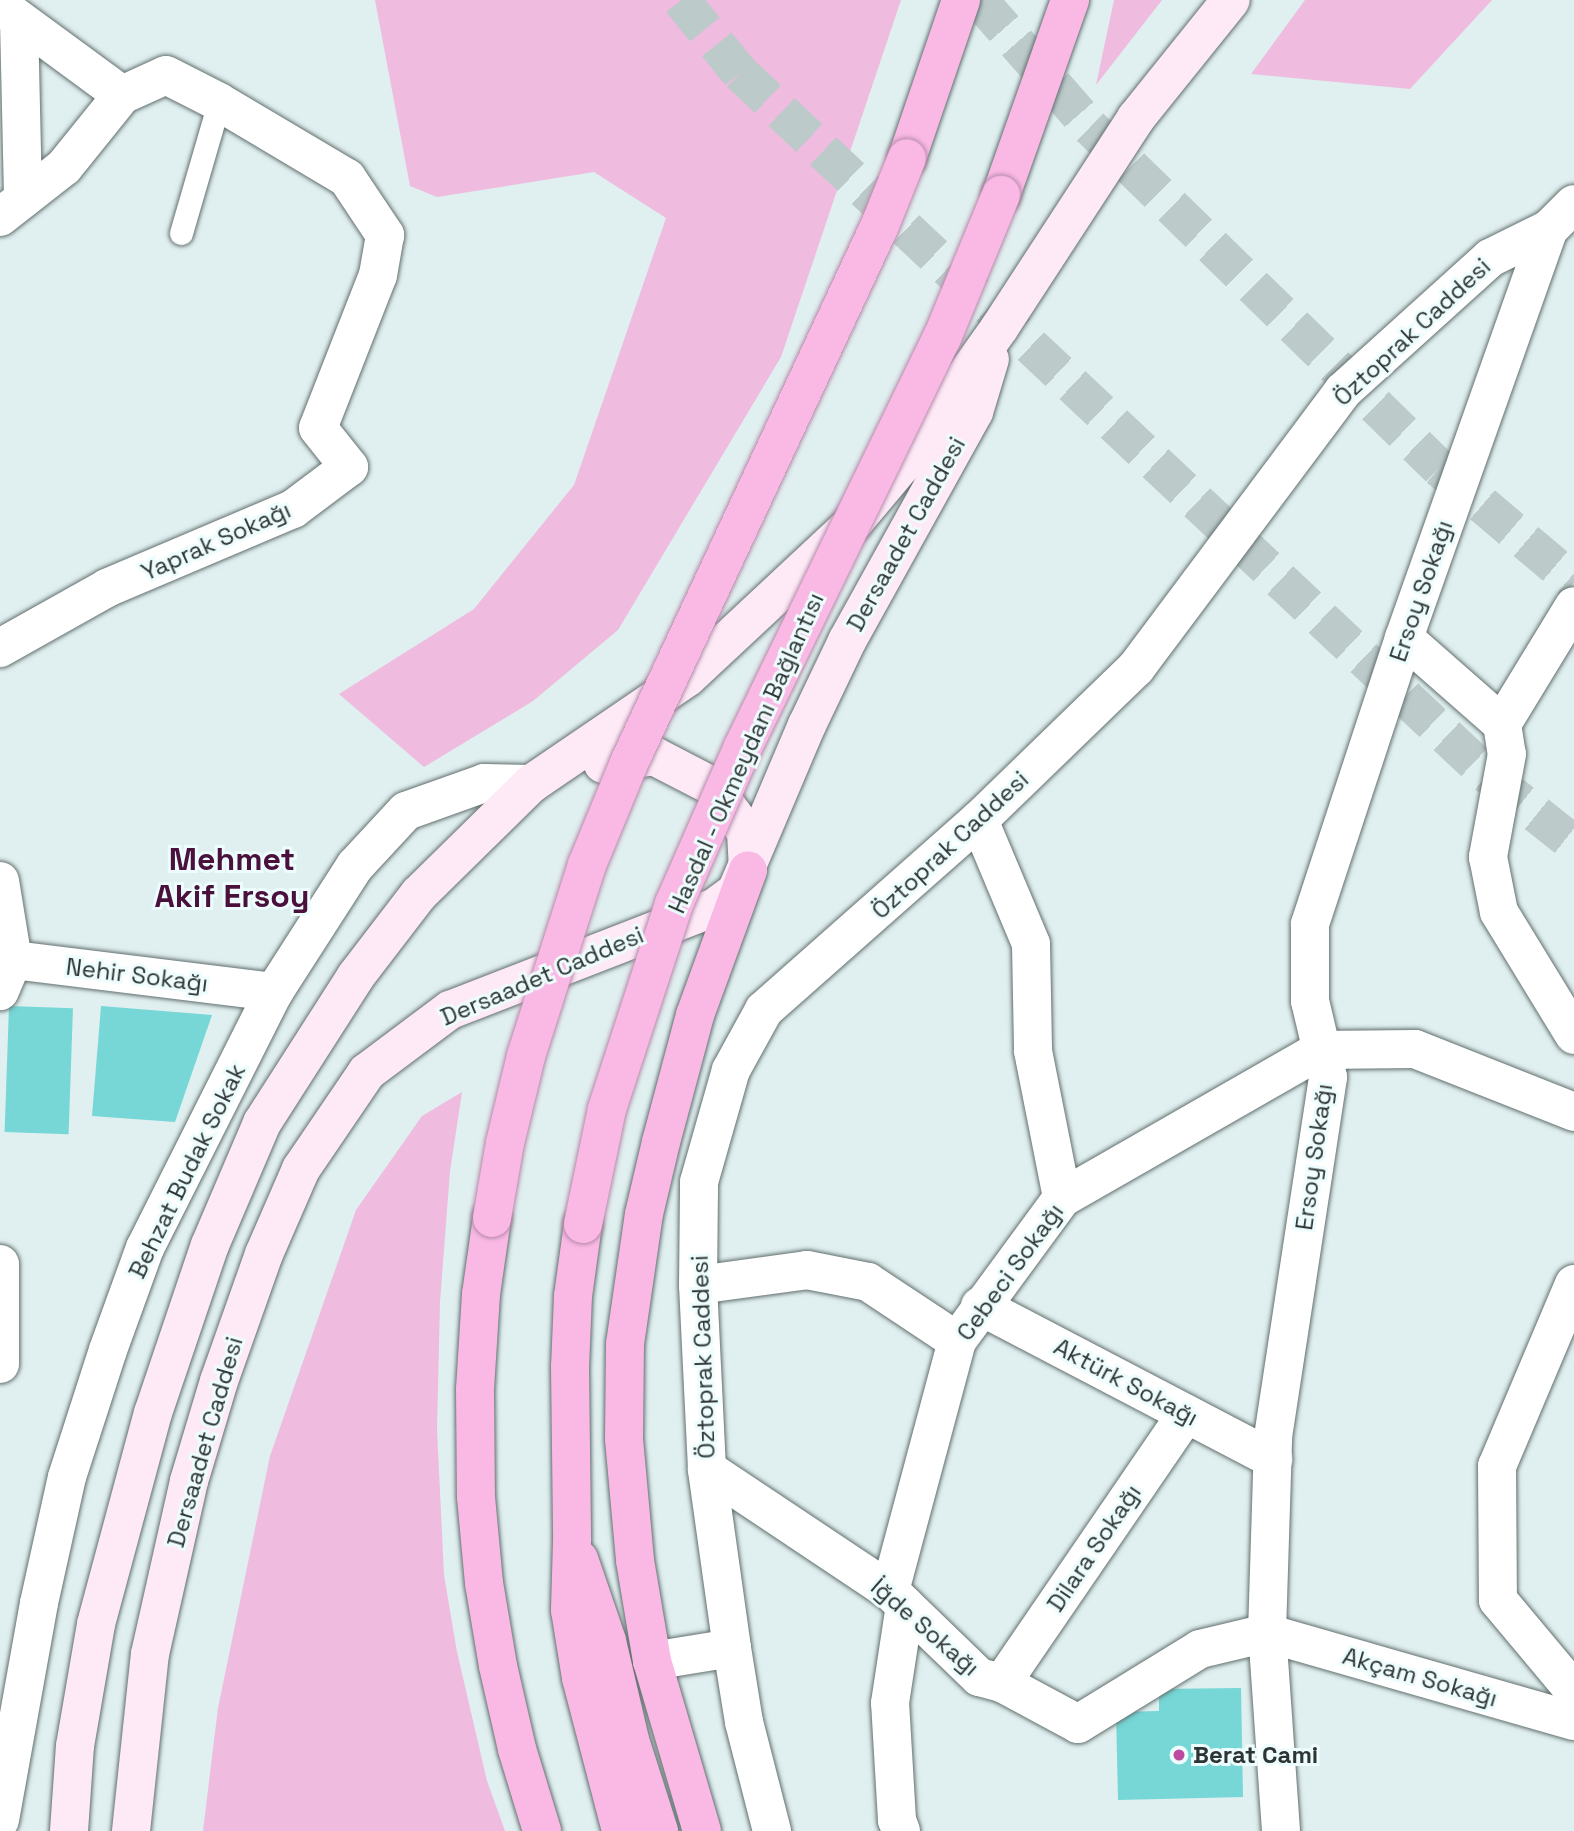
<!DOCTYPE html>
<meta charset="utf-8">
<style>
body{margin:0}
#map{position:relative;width:1574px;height:1831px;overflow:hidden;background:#e0efef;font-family:"Space Grotesk",sans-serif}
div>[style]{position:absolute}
.green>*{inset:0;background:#efbbde}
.building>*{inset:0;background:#76d7d6;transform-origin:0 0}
.primary-tunnel>*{height:38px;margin-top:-19px;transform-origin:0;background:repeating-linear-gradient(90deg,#bccaca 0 38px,transparent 0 57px)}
.roads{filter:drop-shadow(0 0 2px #626f6f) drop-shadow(0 0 2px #626f6f)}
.service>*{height:23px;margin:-11.5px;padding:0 11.5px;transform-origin:11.5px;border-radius:11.5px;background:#fff}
.minor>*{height:38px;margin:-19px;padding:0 19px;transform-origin:19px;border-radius:19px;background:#fff}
.tertiary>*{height:38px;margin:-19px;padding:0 19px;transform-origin:19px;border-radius:19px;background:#fff}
.secondary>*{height:38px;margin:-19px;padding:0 19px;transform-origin:19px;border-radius:19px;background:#feeaf7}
.motorway>*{height:38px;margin:-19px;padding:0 19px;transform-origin:19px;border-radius:19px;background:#fab8e5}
.bridges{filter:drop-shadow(0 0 2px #b38aa7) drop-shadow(0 0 2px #b38aa7)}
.motorway-bridge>*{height:38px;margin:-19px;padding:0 19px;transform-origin:19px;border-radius:19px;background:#fab8e5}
.dots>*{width:19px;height:19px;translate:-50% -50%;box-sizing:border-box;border:4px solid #edfcfc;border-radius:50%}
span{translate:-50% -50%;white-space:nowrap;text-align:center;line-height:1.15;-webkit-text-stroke:6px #edfcfc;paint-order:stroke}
.street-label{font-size:24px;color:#2e3434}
.poi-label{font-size:24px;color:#2e3434;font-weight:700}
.left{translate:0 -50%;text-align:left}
.district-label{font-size:32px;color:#49113c;font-weight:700}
</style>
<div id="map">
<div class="green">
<div style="clip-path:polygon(375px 0,901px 0,781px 357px,618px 630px,533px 701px,424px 767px,339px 694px,474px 609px,574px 485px,666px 218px,594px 172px,437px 197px,410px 186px)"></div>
<div style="clip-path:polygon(1114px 0,1162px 0,1096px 85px)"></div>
<div style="clip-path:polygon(1305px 0,1492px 0,1410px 89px,1251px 74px)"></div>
<div style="clip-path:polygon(462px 1092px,450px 1171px,440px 1302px,437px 1429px,444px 1575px,457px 1652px,487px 1781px,505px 1831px,203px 1831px,218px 1708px,270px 1456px,356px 1210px,422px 1116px)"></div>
</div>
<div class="building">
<div style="left:9px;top:1006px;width:64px;height:126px;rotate:2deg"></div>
<div style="clip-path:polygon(101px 1006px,212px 1015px,175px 1122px,92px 1116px)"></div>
<div style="clip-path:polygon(1241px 1688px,1243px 1797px,1118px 1800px,1116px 1712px,1159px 1711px,1159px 1689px)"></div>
</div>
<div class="primary-tunnel">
<div style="left:681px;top:0;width:94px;rotate:51.1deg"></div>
<div style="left:740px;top:73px;width:1031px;rotate:43.19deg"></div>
<div style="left:1492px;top:779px;width:105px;rotate:38.4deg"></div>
<div style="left:979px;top:0;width:169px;rotate:48.8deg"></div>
<div style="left:1090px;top:127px;width:488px;rotate:44.3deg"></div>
<div style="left:1439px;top:468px;width:177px;rotate:40.2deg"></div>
</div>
<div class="roads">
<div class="service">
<div style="left:181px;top:233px;width:136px;rotate:-73.8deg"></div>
</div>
<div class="minor">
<div style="left:5px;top:9px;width:145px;rotate:36.3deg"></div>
<div style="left:19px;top:20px;width:179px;rotate:88.7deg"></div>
<div style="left:0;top:217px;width:81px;rotate:-38deg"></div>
<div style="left:64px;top:167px;width:92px;rotate:-51.1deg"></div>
<div style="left:122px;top:95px;width:48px;rotate:-24.4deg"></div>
<div style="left:166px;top:75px;width:59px;rotate:27deg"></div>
<div style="left:219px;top:102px;width:149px;rotate:30.7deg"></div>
<div style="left:347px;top:178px;width:69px;rotate:56.3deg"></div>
<div style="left:385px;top:235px;width:41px;rotate:99.9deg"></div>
<div style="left:378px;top:275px;width:164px;rotate:111.4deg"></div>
<div style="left:318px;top:428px;width:50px;rotate:51.5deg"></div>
<div style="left:349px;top:467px;width:70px;rotate:143.1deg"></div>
<div style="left:293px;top:509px;width:202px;rotate:157deg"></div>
<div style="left:107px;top:588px;width:123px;rotate:150.7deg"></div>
<div style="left:1404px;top:638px;width:130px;rotate:41.3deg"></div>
<div style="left:1502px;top:724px;width:30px;rotate:81deg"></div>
<div style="left:1507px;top:754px;width:105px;rotate:100.5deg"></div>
<div style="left:1488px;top:857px;width:56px;rotate:78.7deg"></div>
<div style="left:1499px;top:912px;width:144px;rotate:58.6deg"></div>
<div style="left:1502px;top:724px;width:138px;rotate:-58.6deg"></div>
<div style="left:979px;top:820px;width:134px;rotate:67.2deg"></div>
<div style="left:1031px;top:944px;width:107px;rotate:88.9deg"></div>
<div style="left:1033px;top:1051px;width:150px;rotate:78.8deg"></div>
<div style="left:0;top:881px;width:80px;rotate:80.7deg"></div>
<div style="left:13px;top:960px;width:34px;rotate:113deg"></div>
<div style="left:0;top:963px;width:13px;rotate:-13deg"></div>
<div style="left:13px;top:960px;width:263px;rotate:7deg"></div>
<div style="left:0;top:1264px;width:100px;rotate:90deg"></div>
<div style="left:1574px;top:1284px;width:198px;rotate:112.9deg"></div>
<div style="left:1497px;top:1466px;width:134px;rotate:89.6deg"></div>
<div style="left:1498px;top:1600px;width:119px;rotate:50.1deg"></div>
<div style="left:698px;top:1285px;width:110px;rotate:-7.8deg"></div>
<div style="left:807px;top:1270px;width:62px;rotate:11.1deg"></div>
<div style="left:868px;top:1282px;width:107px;rotate:33.5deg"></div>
<div style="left:980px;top:1306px;width:331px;rotate:27.6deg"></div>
<div style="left:707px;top:1469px;width:220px;rotate:33.7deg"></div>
<div style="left:890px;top:1591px;width:124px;rotate:44deg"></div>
<div style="left:979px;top:1677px;width:24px;rotate:15deg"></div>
<div style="left:1002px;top:1683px;width:86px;rotate:28.3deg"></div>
<div style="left:1078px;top:1724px;width:143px;rotate:-31.6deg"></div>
<div style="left:1200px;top:1649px;width:69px;rotate:-13.4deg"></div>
<div style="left:1267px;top:1633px;width:319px;rotate:16deg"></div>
<div style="left:890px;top:1591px;width:259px;rotate:-75deg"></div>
<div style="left:957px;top:1341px;width:177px;rotate:-53.7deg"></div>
<div style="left:1062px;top:1198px;width:297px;rotate:-29.8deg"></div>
<div style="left:1320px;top:1050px;width:95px;rotate:-0.6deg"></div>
<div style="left:1415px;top:1049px;width:171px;rotate:21.6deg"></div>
<div style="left:732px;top:1648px;width:75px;rotate:80.8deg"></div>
<div style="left:744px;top:1722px;width:113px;rotate:75.6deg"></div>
<div style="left:1002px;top:1683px;width:326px;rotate:-55.6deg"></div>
<div style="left:901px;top:1831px;width:12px;rotate:-110deg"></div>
<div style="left:897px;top:1820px;width:117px;rotate:-93.4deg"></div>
<div style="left:890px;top:1703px;width:99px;rotate:-81.3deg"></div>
<div style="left:1281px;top:1831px;width:198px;rotate:-94deg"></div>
<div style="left:1267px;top:1633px;width:196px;rotate:-88.2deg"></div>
<div style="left:1273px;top:1437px;width:364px;rotate:-81.3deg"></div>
<div style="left:1328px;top:1077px;width:78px;rotate:-103.3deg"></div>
<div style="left:1310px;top:1001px;width:77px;rotate:-90deg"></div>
<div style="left:1310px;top:924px;width:301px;rotate:-71.8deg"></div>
<div style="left:1404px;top:638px;width:434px;rotate:-70.5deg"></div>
</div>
<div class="tertiary">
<div style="left:652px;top:1661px;width:81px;rotate:-9.2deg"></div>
<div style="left:732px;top:1648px;width:181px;rotate:-98deg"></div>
<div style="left:707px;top:1469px;width:184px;rotate:-92.8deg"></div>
<div style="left:698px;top:1285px;width:103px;rotate:-89.4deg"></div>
<div style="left:699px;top:1182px;width:116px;rotate:-74.1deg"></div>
<div style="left:731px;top:1070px;width:68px;rotate:-61.2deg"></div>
<div style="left:764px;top:1010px;width:287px;rotate:-41.5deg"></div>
<div style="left:979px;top:820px;width:219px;rotate:-44.1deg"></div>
<div style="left:1136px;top:668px;width:346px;rotate:-53.2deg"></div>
<div style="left:1343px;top:391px;width:198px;rotate:-42.1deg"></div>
<div style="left:1490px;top:258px;width:66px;rotate:-26.2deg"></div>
<div style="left:1549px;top:229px;width:35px;rotate:-45deg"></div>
<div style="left:0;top:1820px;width:220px;rotate:-79.8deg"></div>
<div style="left:39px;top:1603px;width:129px;rotate:-77.5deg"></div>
<div style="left:67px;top:1477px;width:133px;rotate:-72.1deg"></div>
<div style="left:108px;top:1350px;width:109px;rotate:-70.1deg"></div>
<div style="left:145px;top:1248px;width:287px;rotate:-63.3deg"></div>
<div style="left:274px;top:992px;width:150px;rotate:-57.3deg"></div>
<div style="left:355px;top:866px;width:75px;rotate:-47.2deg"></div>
<div style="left:406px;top:811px;width:83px;rotate:-19.7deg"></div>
<div style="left:484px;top:783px;width:47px;rotate:1.2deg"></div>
</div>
<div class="secondary">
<div style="left:603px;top:764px;width:52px;rotate:-8.9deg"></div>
<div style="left:654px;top:756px;width:65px;rotate:27.3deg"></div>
<div style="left:712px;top:786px;width:57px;rotate:53.5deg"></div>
<div style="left:746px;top:832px;width:38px;rotate:87deg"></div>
<div style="left:69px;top:1831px;width:85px;rotate:-86deg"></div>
<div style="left:75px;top:1746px;width:124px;rotate:-80.2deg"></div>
<div style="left:96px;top:1624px;width:219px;rotate:-74.9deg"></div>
<div style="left:153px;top:1413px;width:177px;rotate:-71.3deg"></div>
<div style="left:210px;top:1245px;width:133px;rotate:-66.9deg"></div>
<div style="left:262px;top:1123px;width:174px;rotate:-57.4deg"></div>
<div style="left:356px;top:976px;width:103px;rotate:-52.5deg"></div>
<div style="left:419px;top:894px;width:157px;rotate:-44.5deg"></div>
<div style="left:531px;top:784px;width:190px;rotate:-34.3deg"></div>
<div style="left:688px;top:677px;width:227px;rotate:-43deg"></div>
<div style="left:854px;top:522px;width:75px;rotate:-49.9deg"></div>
<div style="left:902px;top:465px;width:169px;rotate:-54.6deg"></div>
<div style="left:1000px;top:327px;width:249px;rotate:-56.9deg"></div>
<div style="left:1136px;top:118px;width:151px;rotate:-51.2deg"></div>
<div style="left:131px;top:1831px;width:178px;rotate:-83.9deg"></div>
<div style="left:150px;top:1654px;width:177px;rotate:-77.3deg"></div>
<div style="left:189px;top:1481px;width:104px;rotate:-73.3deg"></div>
<div style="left:219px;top:1381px;width:135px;rotate:-70.5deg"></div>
<div style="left:264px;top:1254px;width:93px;rotate:-66.5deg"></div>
<div style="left:301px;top:1169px;width:117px;rotate:-55.8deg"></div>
<div style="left:367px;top:1072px;width:104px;rotate:-36.8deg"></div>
<div style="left:450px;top:1010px;width:284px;rotate:-21.2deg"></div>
<div style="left:715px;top:907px;width:26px;rotate:-36deg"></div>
<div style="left:736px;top:892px;width:181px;rotate:-67deg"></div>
<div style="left:807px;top:725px;width:93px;rotate:-64.5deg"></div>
<div style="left:847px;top:641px;width:262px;rotate:-61deg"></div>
<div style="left:974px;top:412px;width:55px;rotate:-73.2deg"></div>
</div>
<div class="motorway">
<div style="left:907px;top:158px;width:167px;rotate:-71.1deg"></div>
<div style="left:1001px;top:195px;width:207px;rotate:-70.5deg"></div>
<div style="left:492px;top:1218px;width:77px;rotate:98.2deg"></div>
<div style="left:481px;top:1294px;width:95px;rotate:93.6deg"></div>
<div style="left:475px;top:1389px;width:108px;rotate:89.5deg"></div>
<div style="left:476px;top:1497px;width:86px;rotate:84.7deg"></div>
<div style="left:484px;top:1583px;width:84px;rotate:80.4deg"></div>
<div style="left:498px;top:1666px;width:85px;rotate:77.1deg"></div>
<div style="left:517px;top:1749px;width:86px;rotate:73deg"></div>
<div style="left:583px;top:1224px;width:73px;rotate:97.9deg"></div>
<div style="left:573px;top:1296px;width:71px;rotate:92.4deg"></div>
<div style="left:570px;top:1367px;width:174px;rotate:89.3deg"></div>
<div style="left:572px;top:1541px;width:69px;rotate:91.7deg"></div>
<div style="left:570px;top:1610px;width:69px;rotate:80.8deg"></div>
<div style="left:581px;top:1678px;width:158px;rotate:75.3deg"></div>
<div style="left:579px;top:1559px;width:87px;rotate:71.1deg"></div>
<div style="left:607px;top:1641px;width:102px;rotate:76.9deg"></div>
<div style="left:630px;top:1740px;width:96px;rotate:72.3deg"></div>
<div style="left:702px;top:1831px;width:177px;rotate:-106.4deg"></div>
<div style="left:652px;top:1661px;width:102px;rotate:-99.6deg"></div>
<div style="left:635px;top:1560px;width:121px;rotate:-95.2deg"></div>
<div style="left:624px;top:1439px;width:95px;rotate:-89.4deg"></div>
<div style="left:625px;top:1344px;width:131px;rotate:-81.7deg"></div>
<div style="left:644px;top:1214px;width:74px;rotate:-76.7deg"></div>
<div style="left:661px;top:1142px;width:131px;rotate:-75deg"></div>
<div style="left:695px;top:1015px;width:154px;rotate:-69.9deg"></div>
</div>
</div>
<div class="bridges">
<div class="motorway-bridge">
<div style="left:492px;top:1218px;width:76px;rotate:-80.2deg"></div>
<div style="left:505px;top:1143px;width:89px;rotate:-76.4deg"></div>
<div style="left:526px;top:1056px;width:201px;rotate:-72.3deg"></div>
<div style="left:587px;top:865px;width:110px;rotate:-67.6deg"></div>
<div style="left:629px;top:763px;width:594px;rotate:-64.99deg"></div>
<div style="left:880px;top:225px;width:72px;rotate:-68.1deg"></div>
<div style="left:583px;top:1224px;width:117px;rotate:-78.2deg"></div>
<div style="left:607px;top:1109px;width:216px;rotate:-71.9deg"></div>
<div style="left:674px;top:904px;width:171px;rotate:-66.3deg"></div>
<div style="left:743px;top:747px;width:455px;rotate:-64.1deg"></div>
<div style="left:942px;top:338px;width:155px;rotate:-67.6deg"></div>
</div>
</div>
<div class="dots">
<div style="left:1179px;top:1755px;background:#be49a1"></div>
</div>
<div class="street-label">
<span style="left:1412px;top:332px;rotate:-43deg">Öztoprak Caddesi</span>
<span style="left:906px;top:534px;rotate:-61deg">Dersaadet Caddesi</span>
<span style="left:216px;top:541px;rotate:-24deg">Yaprak Sokağı</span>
<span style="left:1421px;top:591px;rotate:-71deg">Ersoy Sokağı</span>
<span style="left:746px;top:753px;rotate:-66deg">Hasdal - Okmeydanı Bağlantısı</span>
<span style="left:950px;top:845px;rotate:-43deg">Öztoprak Caddesi</span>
<span style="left:137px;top:975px;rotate:7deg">Nehir Sokağı</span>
<span style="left:542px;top:976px;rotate:-23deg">Dersaadet Caddesi</span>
<span style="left:1314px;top:1157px;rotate:-82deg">Ersoy Sokağı</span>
<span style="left:187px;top:1171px;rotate:-64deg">Behzat Budak Sokak</span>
<span style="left:1010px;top:1272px;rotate:-54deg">Cebeci Sokağı</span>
<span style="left:703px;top:1357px;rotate:-92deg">Öztoprak Caddesi</span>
<span style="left:1126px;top:1382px;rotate:28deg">Aktürk Sokağı</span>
<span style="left:205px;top:1442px;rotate:-74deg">Dersaadet Caddesi</span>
<span style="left:1094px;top:1548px;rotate:-56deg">Dilara Sokağı</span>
<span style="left:925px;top:1627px;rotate:41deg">İğde Sokağı</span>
<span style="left:1420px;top:1677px;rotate:16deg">Akçam Sokağı</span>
</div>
<div class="poi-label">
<span class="left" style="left:1193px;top:1755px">Berat Cami</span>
</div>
<div class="district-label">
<span style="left:232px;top:878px">Mehmet<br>Akif Ersoy</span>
</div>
</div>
